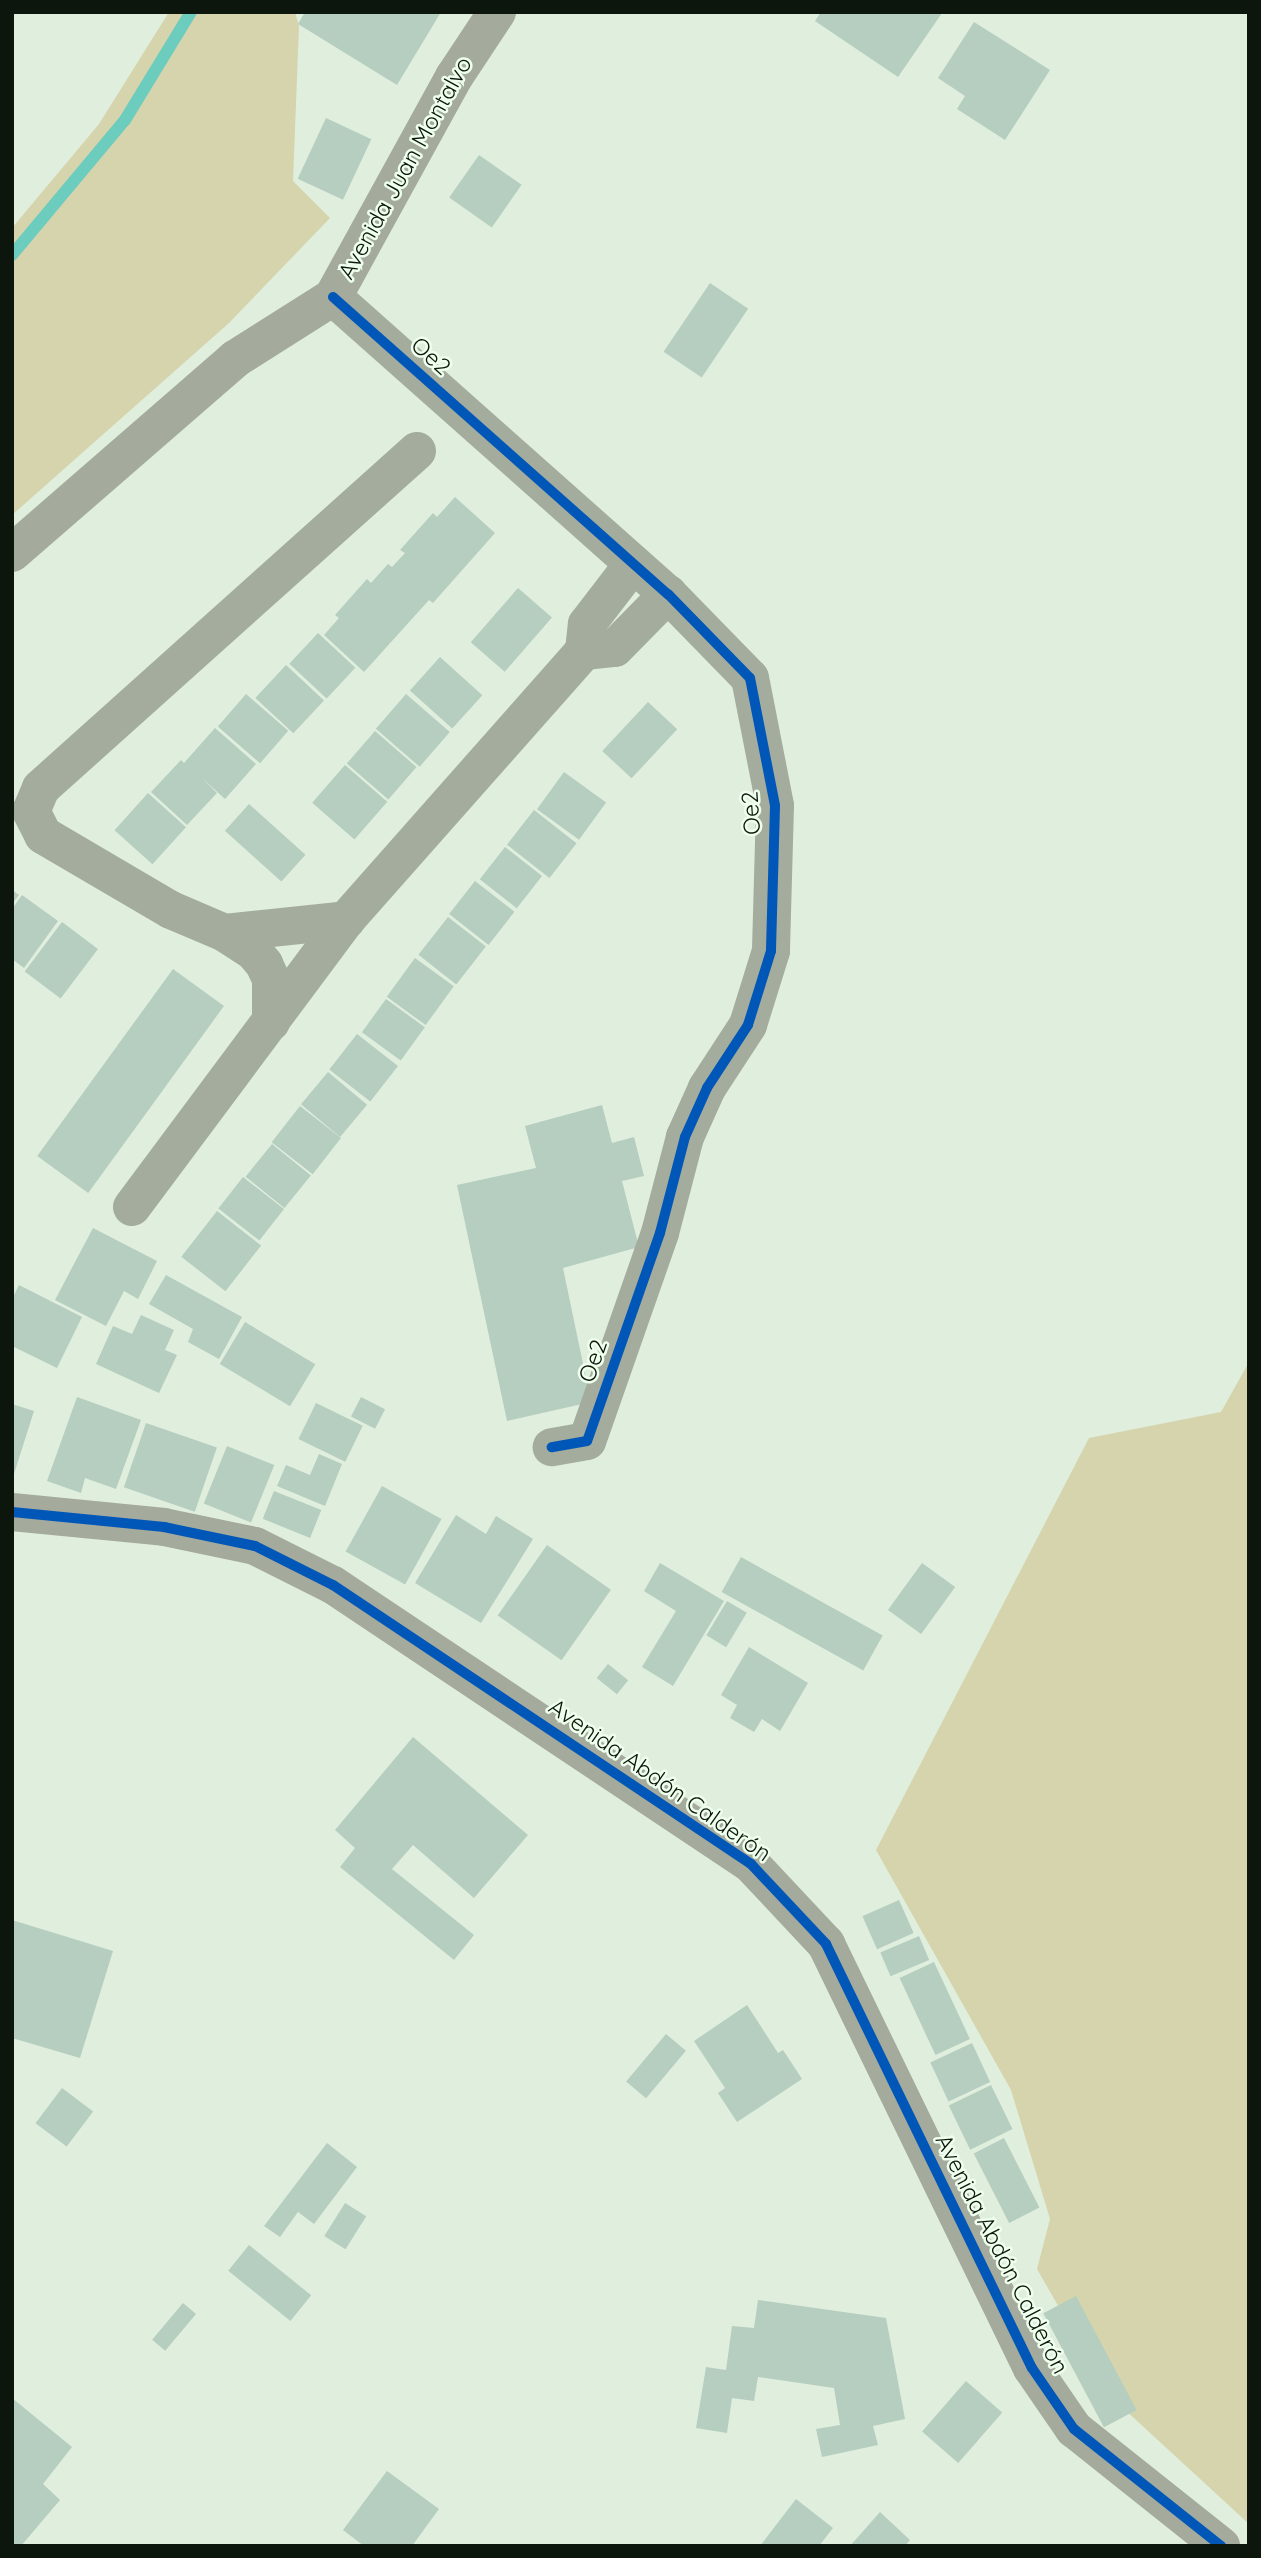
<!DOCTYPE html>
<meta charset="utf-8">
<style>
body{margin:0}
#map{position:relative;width:1261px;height:2558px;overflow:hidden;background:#e0eede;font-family:Quicksand,sans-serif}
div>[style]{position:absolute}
.green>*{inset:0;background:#d5d4ac}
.stream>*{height:12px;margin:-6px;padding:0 6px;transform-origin:6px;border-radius:6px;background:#6cccbe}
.building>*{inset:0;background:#b5cebf;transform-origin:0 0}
.street>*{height:38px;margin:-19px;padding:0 19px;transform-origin:19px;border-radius:19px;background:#a4ac9d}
.secondary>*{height:38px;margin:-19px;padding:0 19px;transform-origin:19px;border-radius:19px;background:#a4aa9c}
.cycleway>*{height:10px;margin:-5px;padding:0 5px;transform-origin:5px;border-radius:5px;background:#0057b8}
span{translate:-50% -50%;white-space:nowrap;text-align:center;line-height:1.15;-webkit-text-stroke:5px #efffed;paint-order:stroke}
.street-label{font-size:23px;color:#0d160c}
.frame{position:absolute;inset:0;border:14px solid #0d160c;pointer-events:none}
</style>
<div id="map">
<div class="green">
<div style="clip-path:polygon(169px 12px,295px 12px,299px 26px,293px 181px,330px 218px,229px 323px,12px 515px,12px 228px,99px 124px)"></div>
<div style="clip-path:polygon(1249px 1362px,1249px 2524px,1110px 2396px,1037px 2269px,1050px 2219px,1011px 2090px,876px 1850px,1089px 1438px,1221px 1412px)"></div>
</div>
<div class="stream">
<div style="left:12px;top:255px;width:176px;rotate:-50.1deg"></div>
<div style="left:125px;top:120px;width:127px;rotate:-58.6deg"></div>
</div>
<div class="building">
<div style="clip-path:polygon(305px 12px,441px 12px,397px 85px,298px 24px)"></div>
<div style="clip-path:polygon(821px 12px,940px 12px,942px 13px,898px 77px,815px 21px)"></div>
<div style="clip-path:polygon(974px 22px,1050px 70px,1005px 140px,957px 109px,965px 96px,938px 78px)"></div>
<div style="left:326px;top:118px;width:50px;height:67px;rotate:25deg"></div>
<div style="left:479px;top:155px;width:52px;height:52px;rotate:35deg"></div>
<div style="left:710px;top:283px;width:46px;height:83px;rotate:34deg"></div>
<div style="clip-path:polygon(455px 497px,495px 533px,433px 603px,429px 600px,364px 672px,324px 635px,339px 618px,335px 615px,367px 579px,371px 583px,388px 564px,392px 567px,405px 553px,400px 550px,433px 513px,437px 517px)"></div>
<div style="left:518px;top:588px;width:45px;height:72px;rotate:41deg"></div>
<div style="left:318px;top:633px;width:51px;height:42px;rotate:43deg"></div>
<div style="left:440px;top:657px;width:57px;height:45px;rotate:42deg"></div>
<div style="left:286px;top:665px;width:52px;height:45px;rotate:43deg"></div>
<div style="left:246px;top:694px;width:56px;height:43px;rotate:41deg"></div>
<div style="left:406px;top:694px;width:58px;height:46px;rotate:41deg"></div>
<div style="left:648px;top:702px;width:40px;height:67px;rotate:43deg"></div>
<div style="clip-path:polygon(215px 728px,256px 764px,225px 799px,202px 778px,217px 793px,187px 825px,151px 792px,181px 760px,184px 763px)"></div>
<div style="left:375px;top:731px;width:55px;height:43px;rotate:41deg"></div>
<div style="left:345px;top:765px;width:56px;height:50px;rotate:41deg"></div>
<div style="left:564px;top:772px;width:52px;height:46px;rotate:36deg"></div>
<div style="left:148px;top:793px;width:51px;height:50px;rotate:42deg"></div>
<div style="left:249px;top:804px;width:76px;height:36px;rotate:42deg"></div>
<div style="left:534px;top:810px;width:54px;height:44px;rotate:38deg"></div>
<div style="left:505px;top:847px;width:47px;height:41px;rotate:38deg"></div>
<div style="left:475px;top:881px;width:50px;height:42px;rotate:38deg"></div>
<div style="clip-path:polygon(12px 890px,19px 895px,12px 904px)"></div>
<div style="clip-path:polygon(22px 895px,58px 921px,24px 968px,12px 959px,12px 909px)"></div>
<div style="left:448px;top:917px;width:48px;height:48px;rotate:38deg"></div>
<div style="left:62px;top:922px;width:45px;height:62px;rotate:37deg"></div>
<div style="left:415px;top:958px;width:48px;height:48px;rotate:36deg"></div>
<div style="left:173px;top:969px;width:63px;height:231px;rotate:36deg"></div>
<div style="left:386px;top:999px;width:48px;height:41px;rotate:36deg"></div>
<div style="left:357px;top:1034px;width:52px;height:45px;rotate:38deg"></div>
<div style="left:328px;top:1072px;width:51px;height:42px;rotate:40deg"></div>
<div style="clip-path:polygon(602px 1105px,612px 1143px,634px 1137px,644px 1176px,622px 1181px,639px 1247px,563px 1268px,591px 1402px,507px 1421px,457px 1185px,536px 1168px,525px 1126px)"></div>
<div style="left:300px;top:1106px;width:52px;height:46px;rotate:38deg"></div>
<div style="left:272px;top:1144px;width:50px;height:42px;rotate:39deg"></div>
<div style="left:243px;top:1177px;width:52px;height:40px;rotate:38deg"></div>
<div style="left:217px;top:1211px;width:56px;height:58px;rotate:38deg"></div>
<div style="clip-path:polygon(93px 1228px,157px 1261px,138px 1299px,124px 1291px,106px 1326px,55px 1300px)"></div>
<div style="clip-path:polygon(166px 1275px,242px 1317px,219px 1359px,188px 1342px,193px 1329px,149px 1304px)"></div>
<div style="clip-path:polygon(19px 1285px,82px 1317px,57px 1368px,12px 1346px,12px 1299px)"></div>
<div style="clip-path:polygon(141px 1315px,174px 1330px,165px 1350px,177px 1355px,159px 1393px,96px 1364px,113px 1326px,132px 1334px)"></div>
<div style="left:245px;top:1322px;width:82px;height:49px;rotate:31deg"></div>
<div style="clip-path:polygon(77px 1397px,141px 1420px,116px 1489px,85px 1478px,81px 1493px,47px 1481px)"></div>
<div style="left:361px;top:1397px;width:27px;height:22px;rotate:27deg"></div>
<div style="left:316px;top:1403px;width:52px;height:40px;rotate:26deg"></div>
<div style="clip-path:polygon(12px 1404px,34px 1411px,13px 1477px,12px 1477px)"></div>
<div style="left:146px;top:1423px;width:75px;height:68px;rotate:19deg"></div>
<div style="left:227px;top:1446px;width:51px;height:62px;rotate:22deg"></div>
<div style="clip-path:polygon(319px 1454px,342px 1464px,325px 1506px,277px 1486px,286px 1465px,310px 1475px)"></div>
<div style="left:382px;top:1486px;width:68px;height:75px;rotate:29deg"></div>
<div style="left:274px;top:1491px;width:51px;height:30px;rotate:22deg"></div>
<div style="clip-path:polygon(456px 1515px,486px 1534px,496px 1516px,533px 1539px,481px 1623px,415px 1583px)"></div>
<div style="left:547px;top:1545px;width:78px;height:86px;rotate:35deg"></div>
<div style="left:741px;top:1557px;width:162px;height:40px;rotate:29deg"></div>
<div style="clip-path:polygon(660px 1563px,724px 1601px,673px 1686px,642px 1667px,676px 1611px,644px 1591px)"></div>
<div style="left:922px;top:1563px;width:41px;height:58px;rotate:36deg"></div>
<div style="left:727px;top:1601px;width:23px;height:40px;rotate:31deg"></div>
<div style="clip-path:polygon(749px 1647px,808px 1683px,780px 1731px,762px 1719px,754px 1732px,730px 1718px,737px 1705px,721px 1695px)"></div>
<div style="left:608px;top:1664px;width:26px;height:18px;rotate:39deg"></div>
<div style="clip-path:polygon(413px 1737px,528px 1835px,474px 1898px,413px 1845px,392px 1869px,474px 1935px,454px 1960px,340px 1867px,355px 1848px,335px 1830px)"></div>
<div style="left:899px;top:1900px;width:36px;height:40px;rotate:66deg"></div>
<div style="clip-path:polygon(12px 1920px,113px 1951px,80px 2058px,12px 2038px)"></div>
<div style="left:919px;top:1936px;width:26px;height:42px;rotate:67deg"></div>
<div style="left:934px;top:1962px;width:85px;height:38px;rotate:65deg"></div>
<div style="clip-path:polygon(747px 2005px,778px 2053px,783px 2050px,802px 2079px,737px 2122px,718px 2093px,725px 2088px,694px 2041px)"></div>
<div style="left:666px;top:2034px;width:26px;height:62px;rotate:40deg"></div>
<div style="left:972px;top:2043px;width:43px;height:46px;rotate:65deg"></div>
<div style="left:991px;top:2085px;width:49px;height:47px;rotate:64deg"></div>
<div style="left:62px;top:2088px;width:39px;height:44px;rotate:37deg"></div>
<div style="left:1004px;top:2138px;width:78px;height:34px;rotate:63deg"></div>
<div style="clip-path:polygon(327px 2143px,357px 2167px,314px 2224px,298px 2212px,280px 2237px,264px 2226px)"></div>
<div style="left:345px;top:2203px;width:25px;height:39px;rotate:32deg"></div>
<div style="left:249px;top:2245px;width:80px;height:33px;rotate:39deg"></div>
<div style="left:1076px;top:2296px;width:129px;height:37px;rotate:62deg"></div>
<div style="clip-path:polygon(758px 2300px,886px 2318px,905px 2419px,873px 2426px,878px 2445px,822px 2457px,816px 2429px,840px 2425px,834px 2388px,758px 2377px,754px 2401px,732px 2398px,727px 2433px,696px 2428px,706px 2367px,726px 2370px,732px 2326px,754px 2328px)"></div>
<div style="left:183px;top:2303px;width:17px;height:48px;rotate:40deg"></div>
<div style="left:966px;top:2381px;width:48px;height:67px;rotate:41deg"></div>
<div style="clip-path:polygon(12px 2398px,72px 2447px,43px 2484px,60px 2500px,21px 2546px,12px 2546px)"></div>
<div style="clip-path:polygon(387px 2471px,439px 2509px,412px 2546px,364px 2546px,343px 2530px)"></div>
<div style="clip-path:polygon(796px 2499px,833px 2528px,819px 2546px,760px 2546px)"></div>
<div style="clip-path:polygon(880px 2512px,910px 2540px,905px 2546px,850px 2546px)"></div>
</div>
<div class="street">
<div style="left:333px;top:297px;width:448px;rotate:41.6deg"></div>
<div style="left:668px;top:594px;width:117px;rotate:45.7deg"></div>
<div style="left:750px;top:678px;width:130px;rotate:78.9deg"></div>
<div style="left:775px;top:806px;width:145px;rotate:91.6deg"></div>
<div style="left:771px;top:951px;width:77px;rotate:107.3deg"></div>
<div style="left:748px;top:1025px;width:75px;rotate:123.1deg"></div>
<div style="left:707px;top:1088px;width:54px;rotate:114.2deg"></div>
<div style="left:685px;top:1137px;width:99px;rotate:104.6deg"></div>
<div style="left:660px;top:1233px;width:220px;rotate:109.3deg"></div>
<div style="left:587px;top:1441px;width:36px;rotate:170deg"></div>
<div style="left:417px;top:451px;width:505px;rotate:138.13deg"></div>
<div style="left:41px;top:788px;width:25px;rotate:113deg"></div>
<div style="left:31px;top:811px;width:27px;rotate:63deg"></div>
<div style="left:43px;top:835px;width:148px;rotate:30.4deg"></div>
<div style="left:171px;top:910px;width:59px;rotate:23.1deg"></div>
<div style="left:225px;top:933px;width:122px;rotate:-6.1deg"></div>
<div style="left:346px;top:920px;width:359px;rotate:-48.5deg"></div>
<div style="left:584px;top:651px;width:27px;rotate:-84deg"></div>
<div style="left:587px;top:624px;width:76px;rotate:-52.5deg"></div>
<div style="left:584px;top:651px;width:31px;rotate:-6deg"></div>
<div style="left:615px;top:648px;width:76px;rotate:-45.5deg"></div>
<div style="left:225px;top:933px;width:35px;rotate:33deg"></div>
<div style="left:254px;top:952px;width:16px;rotate:50deg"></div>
<div style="left:264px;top:964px;width:17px;rotate:65deg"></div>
<div style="left:271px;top:979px;width:43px;rotate:90deg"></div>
<div style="left:132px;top:1207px;width:358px;rotate:-53.3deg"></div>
</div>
<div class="secondary">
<div style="left:12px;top:553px;width:296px;rotate:-41deg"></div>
<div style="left:235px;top:359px;width:116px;rotate:-32.3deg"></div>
<div style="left:333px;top:297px;width:251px;rotate:-61.2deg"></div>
<div style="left:454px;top:77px;width:78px;rotate:-56.5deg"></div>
<div style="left:12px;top:1512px;width:153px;rotate:5.6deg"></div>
<div style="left:164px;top:1527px;width:93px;rotate:11.8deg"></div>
<div style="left:255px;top:1546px;width:87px;rotate:26.6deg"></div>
<div style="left:333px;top:1585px;width:503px;rotate:33.72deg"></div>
<div style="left:751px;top:1864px;width:110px;rotate:46.8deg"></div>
<div style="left:826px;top:1944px;width:471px;rotate:64.1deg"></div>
<div style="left:1032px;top:2368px;width:74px;rotate:55.5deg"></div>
<div style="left:1074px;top:2429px;width:188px;rotate:38.5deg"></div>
</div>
<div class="cycleway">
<div style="left:333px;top:297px;width:448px;rotate:41.6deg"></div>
<div style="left:668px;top:594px;width:117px;rotate:45.7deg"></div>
<div style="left:750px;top:678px;width:130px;rotate:78.9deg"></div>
<div style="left:775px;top:806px;width:145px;rotate:91.6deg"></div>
<div style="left:771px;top:951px;width:77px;rotate:107.3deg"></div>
<div style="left:748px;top:1025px;width:75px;rotate:123.1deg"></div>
<div style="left:707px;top:1088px;width:54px;rotate:114.2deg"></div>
<div style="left:685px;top:1137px;width:99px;rotate:104.6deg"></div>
<div style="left:660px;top:1233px;width:220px;rotate:109.3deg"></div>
<div style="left:587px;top:1441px;width:36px;rotate:170deg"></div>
<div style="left:12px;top:1512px;width:153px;rotate:5.6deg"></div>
<div style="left:164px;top:1527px;width:93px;rotate:11.8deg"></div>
<div style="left:255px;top:1546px;width:87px;rotate:26.6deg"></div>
<div style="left:333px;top:1585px;width:503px;rotate:33.72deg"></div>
<div style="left:751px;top:1864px;width:110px;rotate:46.8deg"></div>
<div style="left:826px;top:1944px;width:471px;rotate:64.1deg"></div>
<div style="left:1032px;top:2368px;width:74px;rotate:55.5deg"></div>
<div style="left:1074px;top:2429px;width:188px;rotate:38.5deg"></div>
</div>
<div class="street-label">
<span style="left:405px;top:168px;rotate:-61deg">Avenida Juan Montalvo</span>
<span style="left:431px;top:356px;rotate:42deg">Oe2</span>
<span style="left:751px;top:813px;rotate:-94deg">Oe2</span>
<span style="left:593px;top:1361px;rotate:-71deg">Oe2</span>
<span style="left:660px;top:1780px;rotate:35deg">Avenida Abdón Calderón</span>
<span style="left:1002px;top:2254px;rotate:63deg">Avenida Abdón Calderón</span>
</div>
<div class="frame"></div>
</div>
